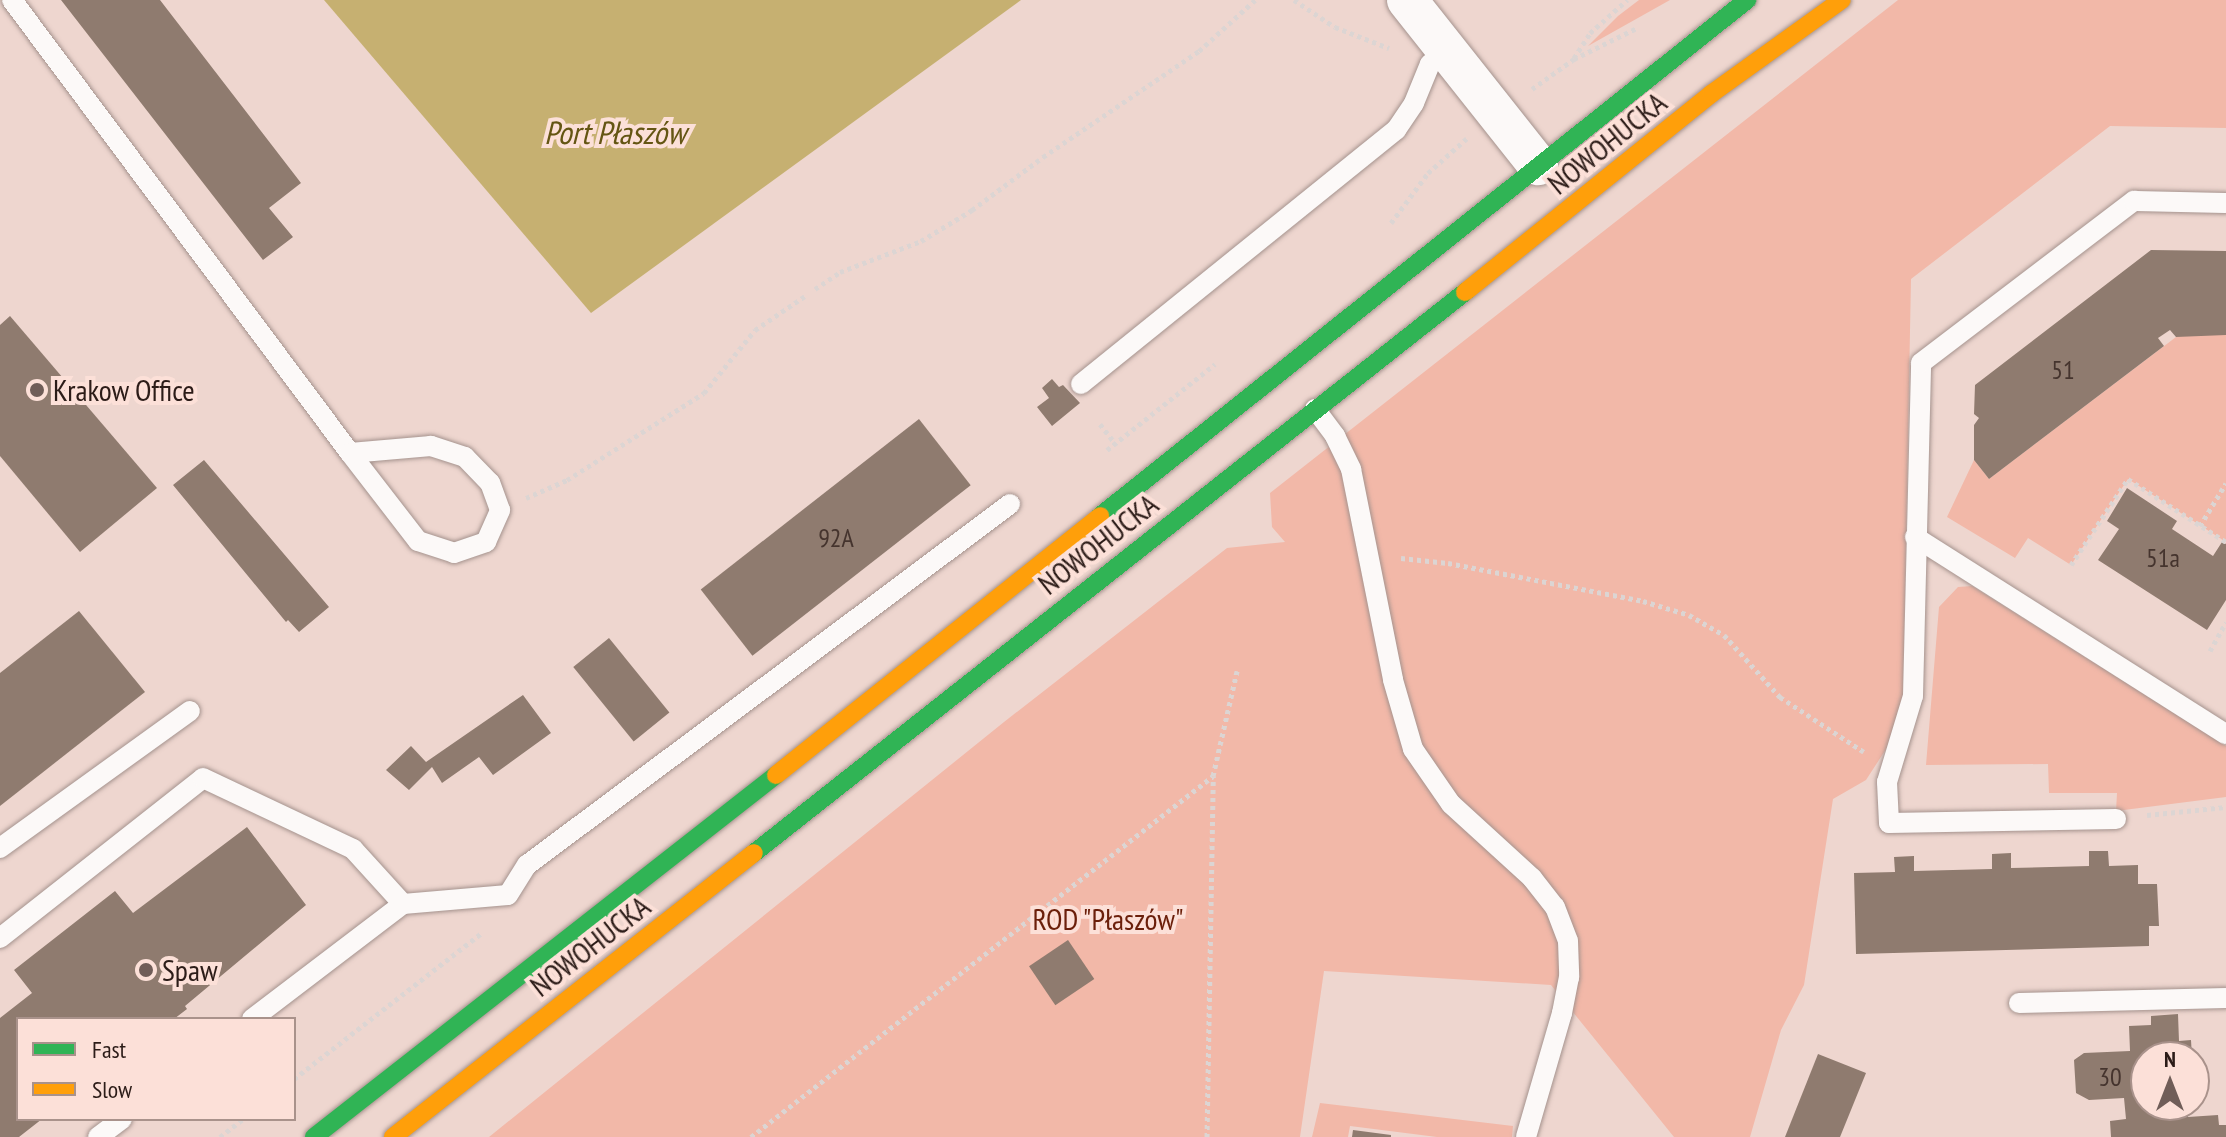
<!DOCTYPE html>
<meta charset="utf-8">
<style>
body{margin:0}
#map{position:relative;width:2226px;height:1137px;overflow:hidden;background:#eed6cf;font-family:"PT Sans Narrow",sans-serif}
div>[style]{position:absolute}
.green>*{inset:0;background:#f2b8a8}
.water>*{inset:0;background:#c6b071}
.building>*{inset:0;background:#8f7b6f;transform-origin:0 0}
.path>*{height:5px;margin-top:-2.5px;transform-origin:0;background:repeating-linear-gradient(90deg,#dcd5d3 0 4px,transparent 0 8px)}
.roads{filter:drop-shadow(0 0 2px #a5938e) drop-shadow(0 0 2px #a5938e)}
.lane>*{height:20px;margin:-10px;padding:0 10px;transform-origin:10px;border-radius:10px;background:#fcf9f8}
.street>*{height:40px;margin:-20px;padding:0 20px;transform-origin:20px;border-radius:20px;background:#fcf9f8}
.fast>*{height:18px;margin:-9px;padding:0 9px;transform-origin:9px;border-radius:9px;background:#30b455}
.slow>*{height:18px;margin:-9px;padding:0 9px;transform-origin:9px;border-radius:9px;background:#ff9f0a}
.dots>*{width:22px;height:22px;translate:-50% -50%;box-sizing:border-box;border:4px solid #fce0d8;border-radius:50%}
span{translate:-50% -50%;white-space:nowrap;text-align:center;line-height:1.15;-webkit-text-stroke:8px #fce0d8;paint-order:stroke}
.number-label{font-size:26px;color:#45342e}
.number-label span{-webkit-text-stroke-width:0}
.street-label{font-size:30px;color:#2c1c18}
.poi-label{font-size:30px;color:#2c1c18}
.left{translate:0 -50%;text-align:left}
.park-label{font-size:30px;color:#6b1f0a}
.water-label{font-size:32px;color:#645513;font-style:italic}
.legend{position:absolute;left:16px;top:1017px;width:280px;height:104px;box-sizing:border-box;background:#fce0d8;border:2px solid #a9928b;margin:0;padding:10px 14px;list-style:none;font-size:24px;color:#2c1c18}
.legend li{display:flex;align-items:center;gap:16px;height:40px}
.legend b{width:40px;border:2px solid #a9928b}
.north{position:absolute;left:2130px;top:1041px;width:80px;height:80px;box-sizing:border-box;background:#fce0d8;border:2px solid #a9928b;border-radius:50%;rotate:0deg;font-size:22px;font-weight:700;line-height:32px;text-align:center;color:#2c1c18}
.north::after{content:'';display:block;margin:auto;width:28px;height:36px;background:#705d58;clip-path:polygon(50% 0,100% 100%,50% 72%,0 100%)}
</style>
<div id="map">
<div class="green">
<div style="clip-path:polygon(1639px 0,1670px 0,1588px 46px,1618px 16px)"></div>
<div style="clip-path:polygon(1898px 0,2226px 0,2226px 128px,2110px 126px,1911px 279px,1903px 698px,1890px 743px,1866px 780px,1833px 799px,1804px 985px,1781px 1030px,1750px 1137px,1674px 1137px,1551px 985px,1324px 971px,1300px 1137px,489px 1137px,1004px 722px,1227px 548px,1285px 542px,1272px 527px,1270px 493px)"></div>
<div style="clip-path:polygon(2180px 334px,2226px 335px,2226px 542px,2128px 479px,2071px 565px,2028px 538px,2015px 558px,1947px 517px,1974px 460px,1989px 479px)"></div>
<div style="clip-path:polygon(1972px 586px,2226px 746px,2226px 797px,2116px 811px,2117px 793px,2049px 793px,2048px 764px,1926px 765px,1939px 607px,1958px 587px)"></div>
<div style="clip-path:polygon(1320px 1103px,1513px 1126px,1512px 1137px,1437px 1137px,1350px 1126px,1348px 1137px,1312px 1137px)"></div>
</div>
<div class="water">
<div style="clip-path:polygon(324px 0,1021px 0,591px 313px)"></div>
</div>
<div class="building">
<div style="clip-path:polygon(61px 0,160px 0,301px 183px,269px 208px,293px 237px,263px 260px)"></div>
<div style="clip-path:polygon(2151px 250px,2226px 251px,2226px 335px,2176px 337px,2170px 330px,2158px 338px,2164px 346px,1989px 479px,1974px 460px,1974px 425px,1979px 418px,1974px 414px,1975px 385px)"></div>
<div style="clip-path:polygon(10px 316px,157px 488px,80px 552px,0 456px,0 325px)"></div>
<div style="clip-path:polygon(1052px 379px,1059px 387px,1063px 385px,1080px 403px,1052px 426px,1037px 407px,1049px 398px,1042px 388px)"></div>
<div style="left:919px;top:419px;width:84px;height:277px;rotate:52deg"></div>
<div style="clip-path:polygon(204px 460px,329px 607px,299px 632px,288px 620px,286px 622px,173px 485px)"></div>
<div style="clip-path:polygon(2127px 488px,2177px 521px,2172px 529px,2213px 556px,2222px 542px,2226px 544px,2226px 600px,2207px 630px,2098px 560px,2119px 529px,2107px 521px)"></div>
<div style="clip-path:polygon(79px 611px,145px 692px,0 806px,0 673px)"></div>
<div style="left:609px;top:638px;width:96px;height:46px;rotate:51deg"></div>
<div style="clip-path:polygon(523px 695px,551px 733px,493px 775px,479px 757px,442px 783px,432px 767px,409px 790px,386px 770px,411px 746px,426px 762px)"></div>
<div style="clip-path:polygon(247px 827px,306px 905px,185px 1006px,187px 1009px,174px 1019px,18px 1019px,18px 1119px,42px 1119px,19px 1137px,0 1137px,0 1018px,32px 993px,14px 970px,115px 891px,133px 913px)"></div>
<div style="clip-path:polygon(2089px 851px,2108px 851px,2109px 866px,2138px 865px,2138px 884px,2157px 884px,2159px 926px,2149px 926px,2149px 946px,1856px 954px,1854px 873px,1895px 872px,1894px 857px,1914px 856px,1914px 871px,1992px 869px,1992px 854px,2011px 853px,2011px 868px,2089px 866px)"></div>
<div style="left:1068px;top:940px;width:47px;height:47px;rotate:56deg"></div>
<div style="clip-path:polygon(2178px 1014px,2179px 1041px,2191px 1040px,2192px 1057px,2146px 1057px,2146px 1105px,2188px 1105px,2188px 1117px,2218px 1115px,2219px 1125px,2226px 1125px,2226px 1137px,2111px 1137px,2110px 1121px,2126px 1119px,2124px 1098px,2089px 1100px,2076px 1093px,2074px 1060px,2084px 1053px,2130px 1051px,2129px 1026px,2151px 1025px,2151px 1016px)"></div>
<div style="clip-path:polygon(1818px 1054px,1866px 1073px,1840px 1137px,1785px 1137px)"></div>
<div style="clip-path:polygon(1353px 1130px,1391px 1135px,1391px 1137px,1352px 1137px)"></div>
</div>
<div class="path">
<div style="left:1294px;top:0;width:49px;rotate:33.4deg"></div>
<div style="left:1335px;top:27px;width:58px;rotate:21.3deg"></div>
<div style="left:1574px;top:58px;width:30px;rotate:-57deg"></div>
<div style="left:1590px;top:33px;width:50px;rotate:-41.7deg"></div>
<div style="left:1532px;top:89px;width:52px;rotate:-35.5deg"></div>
<div style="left:1574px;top:59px;width:70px;rotate:-26.2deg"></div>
<div style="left:1391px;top:223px;width:62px;rotate:-53.5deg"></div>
<div style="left:1428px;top:173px;width:52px;rotate:-41.9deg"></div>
<div style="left:815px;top:289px;width:30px;rotate:-34deg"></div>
<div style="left:840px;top:272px;width:87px;rotate:-20.9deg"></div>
<div style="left:921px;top:241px;width:60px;rotate:-31.3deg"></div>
<div style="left:972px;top:210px;width:89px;rotate:-36.7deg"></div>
<div style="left:1043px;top:157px;width:189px;rotate:-34.2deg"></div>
<div style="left:1199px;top:51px;width:76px;rotate:-42.3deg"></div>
<div style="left:1100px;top:424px;width:24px;rotate:52deg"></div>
<div style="left:1107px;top:450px;width:138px;rotate:-38.5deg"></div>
<div style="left:526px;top:498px;width:45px;rotate:-23.7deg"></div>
<div style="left:567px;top:480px;width:162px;rotate:-32.4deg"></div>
<div style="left:704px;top:393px;width:81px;rotate:-51deg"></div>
<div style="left:755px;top:330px;width:60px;rotate:-34.2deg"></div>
<div style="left:2200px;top:526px;width:50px;rotate:-58.8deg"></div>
<div style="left:1401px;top:558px;width:47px;rotate:6.1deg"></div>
<div style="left:1448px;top:563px;width:199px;rotate:11deg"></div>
<div style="left:1643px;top:601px;width:48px;rotate:16.9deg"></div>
<div style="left:1689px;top:615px;width:40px;rotate:29.7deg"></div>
<div style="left:1724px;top:635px;width:84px;rotate:47.9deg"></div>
<div style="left:1780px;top:697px;width:100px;rotate:33.2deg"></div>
<div style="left:2071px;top:565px;width:103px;rotate:-56.5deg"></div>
<div style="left:2128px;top:479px;width:117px;rotate:32.7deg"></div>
<div style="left:2210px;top:651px;width:33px;rotate:-61deg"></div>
<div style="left:2147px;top:815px;width:79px;rotate:-5.8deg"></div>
<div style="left:294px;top:1079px;width:239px;rotate:-37.9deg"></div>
<div style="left:220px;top:1137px;width:29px;rotate:-38deg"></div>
<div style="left:751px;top:1137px;width:586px;rotate:-38deg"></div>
<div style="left:1207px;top:1137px;width:361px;rotate:-89deg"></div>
<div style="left:1213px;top:776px;width:108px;rotate:-77.1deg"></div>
</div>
<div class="roads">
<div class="lane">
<div style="left:12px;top:0;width:565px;rotate:53.27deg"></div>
<div style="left:350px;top:453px;width:111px;rotate:52.3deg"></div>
<div style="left:418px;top:541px;width:38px;rotate:18deg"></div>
<div style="left:454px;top:553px;width:34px;rotate:-19deg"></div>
<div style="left:486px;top:542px;width:35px;rotate:-66deg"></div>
<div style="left:500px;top:510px;width:29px;rotate:-110deg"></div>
<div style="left:490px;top:483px;width:36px;rotate:-134deg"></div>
<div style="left:465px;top:457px;width:36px;rotate:-162deg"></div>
<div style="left:431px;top:446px;width:81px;rotate:175.1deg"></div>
<div style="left:1081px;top:384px;width:405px;rotate:-38.9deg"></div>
<div style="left:1396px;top:130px;width:32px;rotate:-56deg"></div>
<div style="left:1414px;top:103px;width:42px;rotate:-67.7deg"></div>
<div style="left:1430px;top:64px;width:21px;rotate:-37deg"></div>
<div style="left:1315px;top:409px;width:34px;rotate:53deg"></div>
<div style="left:1335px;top:436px;width:37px;rotate:64deg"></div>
<div style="left:1351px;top:469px;width:215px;rotate:78.7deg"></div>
<div style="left:1393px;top:680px;width:72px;rotate:73.8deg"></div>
<div style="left:1413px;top:749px;width:67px;rotate:55.4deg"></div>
<div style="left:1451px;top:804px;width:110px;rotate:42.4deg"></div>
<div style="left:1532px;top:878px;width:37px;rotate:52deg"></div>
<div style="left:1555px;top:907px;width:36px;rotate:69deg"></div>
<div style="left:1568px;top:941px;width:36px;rotate:88deg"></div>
<div style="left:1569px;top:977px;width:37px;rotate:101deg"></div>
<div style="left:1562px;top:1013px;width:129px;rotate:106.2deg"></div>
<div style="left:1915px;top:537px;width:368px;rotate:32.4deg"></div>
<div style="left:2116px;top:819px;width:227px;rotate:179deg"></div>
<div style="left:1889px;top:823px;width:41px;rotate:-92.8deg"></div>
<div style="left:1887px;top:782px;width:90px;rotate:-73.2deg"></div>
<div style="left:1913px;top:696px;width:333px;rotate:-88.6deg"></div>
<div style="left:1921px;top:363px;width:268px;rotate:-37.3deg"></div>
<div style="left:2134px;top:201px;width:92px;rotate:1.2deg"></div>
<div style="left:0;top:848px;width:234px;rotate:-35.8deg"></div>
<div style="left:0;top:938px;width:258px;rotate:-38.2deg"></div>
<div style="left:203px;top:778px;width:166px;rotate:25.3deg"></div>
<div style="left:353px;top:849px;width:74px;rotate:47.7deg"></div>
<div style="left:2019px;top:1003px;width:207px;rotate:-1.4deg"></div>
<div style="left:252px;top:1019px;width:190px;rotate:-37.3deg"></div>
<div style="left:403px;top:904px;width:105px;rotate:-4.9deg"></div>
<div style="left:508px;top:895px;width:36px;rotate:-58deg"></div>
<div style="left:527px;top:865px;width:603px;rotate:-36.77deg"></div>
<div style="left:98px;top:1137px;width:30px;rotate:-37deg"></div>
</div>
<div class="street">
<div style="left:1407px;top:0;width:211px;rotate:51.6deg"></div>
</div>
<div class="fast">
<div style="left:1100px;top:516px;width:828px;rotate:-38.57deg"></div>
<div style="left:754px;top:853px;width:906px;rotate:-38.27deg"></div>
<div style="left:314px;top:1137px;width:587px;rotate:-38.08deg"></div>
</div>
<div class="slow">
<div style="left:1465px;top:292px;width:316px;rotate:-38.8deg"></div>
<div style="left:1711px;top:94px;width:161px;rotate:-35.7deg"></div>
<div style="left:776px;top:775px;width:415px;rotate:-38.6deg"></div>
<div style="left:393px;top:1137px;width:459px;rotate:-38.2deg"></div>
</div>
</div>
<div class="dots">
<div style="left:37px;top:390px;background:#705d58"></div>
<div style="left:146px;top:970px;background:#705d58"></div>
</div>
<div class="number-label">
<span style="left:2063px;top:370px">51</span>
<span style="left:836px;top:538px">92A</span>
<span style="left:2163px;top:558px">51a</span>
<span style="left:2110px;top:1077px">30</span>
</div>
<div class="street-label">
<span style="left:1607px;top:143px;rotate:-39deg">NOWOHUCKA</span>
<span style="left:1098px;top:544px;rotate:-38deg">NOWOHUCKA</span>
<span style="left:590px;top:946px;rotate:-38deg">NOWOHUCKA</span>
</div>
<div class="poi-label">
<span class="left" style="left:53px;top:390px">Krakow Office</span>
<span class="left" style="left:162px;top:970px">Spaw</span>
</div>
<div class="park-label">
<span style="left:1108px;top:919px">ROD "Płaszów"</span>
</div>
<div class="water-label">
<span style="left:615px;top:132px">Port Płaszów</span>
</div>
<ul class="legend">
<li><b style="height:10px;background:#30b455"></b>Fast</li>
<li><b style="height:10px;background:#ff9f0a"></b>Slow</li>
</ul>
<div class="north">N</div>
</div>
